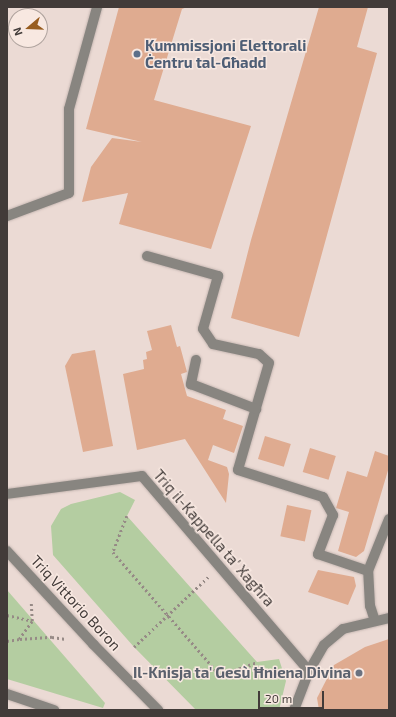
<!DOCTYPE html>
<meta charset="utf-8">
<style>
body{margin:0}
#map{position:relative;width:396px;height:717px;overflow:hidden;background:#ebdad4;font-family:"Exo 2",sans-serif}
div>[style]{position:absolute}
.green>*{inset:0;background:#b4cda1}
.building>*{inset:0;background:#dfab90;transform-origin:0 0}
.path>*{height:2.5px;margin-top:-1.25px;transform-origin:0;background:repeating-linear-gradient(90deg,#968a86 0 2px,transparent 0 5px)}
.roads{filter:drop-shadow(0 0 1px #c6b7b2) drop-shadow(0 0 1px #c6b7b2)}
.minor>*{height:10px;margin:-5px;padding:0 5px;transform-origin:5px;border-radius:5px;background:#888580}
.dots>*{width:11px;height:11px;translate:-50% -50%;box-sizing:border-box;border:2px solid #f8e8e1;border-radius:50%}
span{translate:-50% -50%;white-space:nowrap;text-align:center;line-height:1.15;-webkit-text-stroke:3px #f8e8e1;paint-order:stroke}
.service-label{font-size:15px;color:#4e5e75;font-weight:700}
.left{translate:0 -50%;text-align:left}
.street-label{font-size:15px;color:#423b39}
.worship-label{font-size:15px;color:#5b616d;font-weight:700}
.right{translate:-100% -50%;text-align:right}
.frame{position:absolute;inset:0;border:8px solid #423b39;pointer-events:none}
.north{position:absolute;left:8px;top:8px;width:40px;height:40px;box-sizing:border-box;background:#f8e8e1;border:1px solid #afa39e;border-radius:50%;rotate:251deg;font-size:11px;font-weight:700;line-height:16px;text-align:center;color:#423b39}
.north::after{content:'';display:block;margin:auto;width:14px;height:18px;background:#985c1e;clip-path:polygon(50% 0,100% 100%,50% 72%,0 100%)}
.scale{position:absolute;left:258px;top:691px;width:66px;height:18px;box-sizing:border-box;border:2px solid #423b39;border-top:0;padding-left:5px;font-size:12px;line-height:14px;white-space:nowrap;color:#423b39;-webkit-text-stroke:3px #f8e8e1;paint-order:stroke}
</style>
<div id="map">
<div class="green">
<div style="clip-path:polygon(120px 492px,135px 500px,127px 516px,257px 662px,279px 659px,286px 681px,279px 710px,196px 710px,134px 647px,53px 555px,51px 526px,61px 509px,71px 504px)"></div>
<div style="clip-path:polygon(7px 590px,105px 703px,103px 708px,7px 679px)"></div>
</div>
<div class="building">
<div style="clip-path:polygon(119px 7px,187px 7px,182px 9px,154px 100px,251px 126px,211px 249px,119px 224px,128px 193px,82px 202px,91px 167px,112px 138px,142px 142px,86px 129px)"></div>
<div style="clip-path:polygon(319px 7px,368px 7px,357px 47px,377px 53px,299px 337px,231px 318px,251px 240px)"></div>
<div style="clip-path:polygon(171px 325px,177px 347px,180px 346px,187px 372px,181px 374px,187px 396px,226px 410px,223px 419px,243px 426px,234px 453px,213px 445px,208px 460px,227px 467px,229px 474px,226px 503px,185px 439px,137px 450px,123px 374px,144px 369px,143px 360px,147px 359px,146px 352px,152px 350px,147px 331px)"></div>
<div style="clip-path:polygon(95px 350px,113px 446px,83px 452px,65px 366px,72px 354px)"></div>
<div style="left:265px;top:436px;width:27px;height:24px;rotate:17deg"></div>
<div style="left:310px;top:448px;width:27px;height:25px;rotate:17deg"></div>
<div style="clip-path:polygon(375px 451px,389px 456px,389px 467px,364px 551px,356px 557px,338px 551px,349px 512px,336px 508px,347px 471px,367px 477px)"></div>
<div style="left:287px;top:505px;width:25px;height:32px;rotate:12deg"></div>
<div style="clip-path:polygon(318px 570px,354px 577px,356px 586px,348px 605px,308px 592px)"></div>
<div style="clip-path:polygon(389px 639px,389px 710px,319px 710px,317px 698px,334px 665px,365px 647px)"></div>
</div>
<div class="path">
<div style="left:127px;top:516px;width:39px;rotate:111deg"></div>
<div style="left:113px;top:552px;width:163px;rotate:49deg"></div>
<div style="left:220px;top:675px;width:39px;rotate:-19deg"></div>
<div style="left:7px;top:615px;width:26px;rotate:13deg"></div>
<div style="left:20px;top:639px;width:32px;rotate:-4deg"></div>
<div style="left:52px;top:637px;width:14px;rotate:8deg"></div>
<div style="left:7px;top:641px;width:12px;rotate:-9deg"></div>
<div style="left:19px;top:639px;width:22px;rotate:-54deg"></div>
<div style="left:32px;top:621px;width:19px;rotate:-93deg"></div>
<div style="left:134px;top:647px;width:102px;rotate:-43.4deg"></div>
</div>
<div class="roads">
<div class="minor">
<div style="left:7px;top:216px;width:66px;rotate:-20.4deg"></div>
<div style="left:69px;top:193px;width:84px;rotate:-90deg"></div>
<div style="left:69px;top:109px;width:106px;rotate:-74.6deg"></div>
<div style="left:147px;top:256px;width:74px;rotate:15.7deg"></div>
<div style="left:218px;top:276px;width:55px;rotate:105.8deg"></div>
<div style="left:203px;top:329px;width:18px;rotate:56deg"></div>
<div style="left:213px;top:344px;width:47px;rotate:12.3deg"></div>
<div style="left:259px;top:354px;width:13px;rotate:42deg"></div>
<div style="left:269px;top:363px;width:111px;rotate:106.2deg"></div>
<div style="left:238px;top:470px;width:89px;rotate:17.6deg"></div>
<div style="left:323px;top:497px;width:21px;rotate:61deg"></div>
<div style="left:333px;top:515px;width:42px;rotate:111deg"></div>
<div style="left:318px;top:554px;width:53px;rotate:18.8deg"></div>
<div style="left:196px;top:360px;width:25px;rotate:102deg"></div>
<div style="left:191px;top:384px;width:70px;rotate:21deg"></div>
<div style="left:7px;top:494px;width:136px;rotate:-7.6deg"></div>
<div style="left:142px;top:476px;width:257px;rotate:49.4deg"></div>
<div style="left:309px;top:671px;width:42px;rotate:111deg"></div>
<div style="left:7px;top:551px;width:127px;rotate:47.2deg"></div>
<div style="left:93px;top:644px;width:93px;rotate:45.4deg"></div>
<div style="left:375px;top:621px;width:16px;rotate:-108deg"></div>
<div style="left:370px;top:606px;width:35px;rotate:-93deg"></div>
<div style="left:368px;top:571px;width:56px;rotate:-68deg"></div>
<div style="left:309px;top:671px;width:30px;rotate:-60deg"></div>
<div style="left:324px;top:645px;width:25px;rotate:-40deg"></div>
<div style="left:343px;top:629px;width:47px;rotate:-13.4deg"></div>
<div style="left:7px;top:694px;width:50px;rotate:18.8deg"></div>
</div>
</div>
<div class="dots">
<div style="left:137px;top:54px;background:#5c6f8a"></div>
<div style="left:359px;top:673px;background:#6b7280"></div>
</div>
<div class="service-label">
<span class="left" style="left:145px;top:54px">Kummissjoni Elettorali<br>Ċentru tal-Għadd</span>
</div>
<div class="street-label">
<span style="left:214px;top:538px;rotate:49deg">Triq il-Kappella ta' Xagħra</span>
<span style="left:76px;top:603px;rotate:47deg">Triq Vittorio Boron</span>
</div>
<div class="worship-label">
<span class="right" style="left:351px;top:673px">Il-Knisja ta' Gesù Ħniena Divina</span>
</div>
<div class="frame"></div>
<div class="north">N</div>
<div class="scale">20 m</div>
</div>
